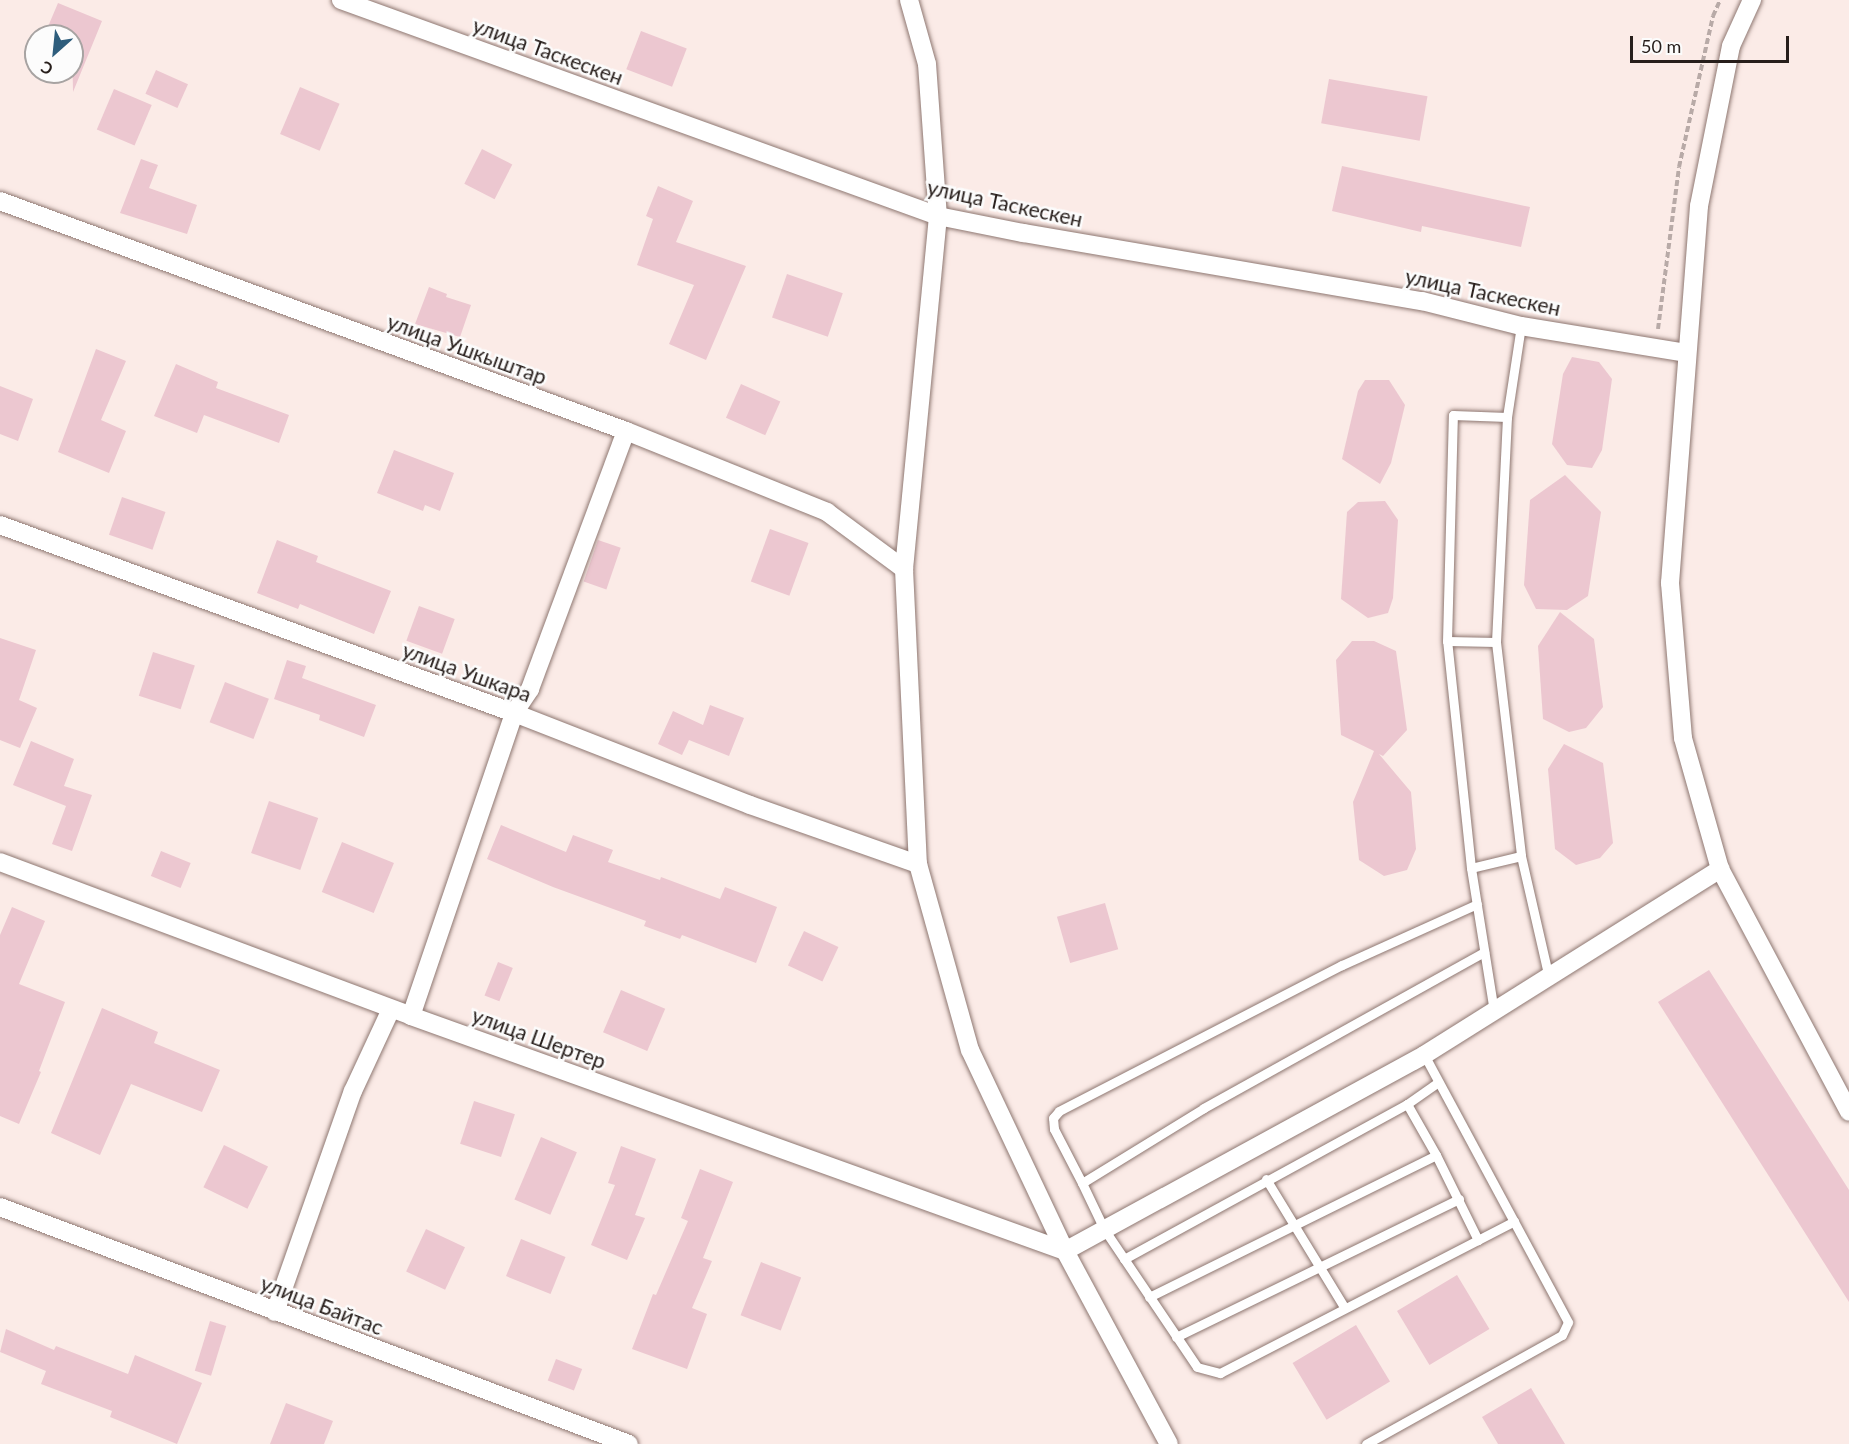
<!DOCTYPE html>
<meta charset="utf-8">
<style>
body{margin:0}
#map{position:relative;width:1849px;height:1444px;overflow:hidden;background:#fbebe7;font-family:Lato,sans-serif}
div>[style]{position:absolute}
.building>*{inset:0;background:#ecc7d0;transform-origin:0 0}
.path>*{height:4px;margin-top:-2px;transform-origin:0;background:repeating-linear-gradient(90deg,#b8aaa7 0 6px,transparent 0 9px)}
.roads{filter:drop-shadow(0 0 2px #8e7771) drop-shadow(0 0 2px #8e7771)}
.service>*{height:9px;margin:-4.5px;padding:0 4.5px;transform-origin:4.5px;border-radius:4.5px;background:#fff}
.minor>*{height:18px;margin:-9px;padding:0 9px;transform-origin:9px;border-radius:9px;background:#fff}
span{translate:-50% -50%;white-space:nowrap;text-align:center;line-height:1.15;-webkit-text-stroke:5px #fcfcfc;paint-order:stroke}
.street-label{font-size:21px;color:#271e1b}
.north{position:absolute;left:24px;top:24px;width:60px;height:60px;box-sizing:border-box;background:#fcfcfc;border:2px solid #a7a3a2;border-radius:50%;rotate:207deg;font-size:16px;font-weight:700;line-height:24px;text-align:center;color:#271e1b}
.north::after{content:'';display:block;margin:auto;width:21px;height:27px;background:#2e5d7c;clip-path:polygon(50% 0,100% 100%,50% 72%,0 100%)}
.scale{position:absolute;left:1630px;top:36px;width:159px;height:27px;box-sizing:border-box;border:3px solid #271e1b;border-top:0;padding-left:8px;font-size:18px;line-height:21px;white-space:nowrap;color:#271e1b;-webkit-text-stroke:4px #fcfcfc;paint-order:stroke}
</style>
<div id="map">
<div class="building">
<div style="clip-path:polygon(58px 3px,102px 21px,73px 92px,72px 36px,44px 36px)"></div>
<div style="left:641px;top:31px;width:49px;height:41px;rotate:21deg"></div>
<div style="left:156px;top:70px;width:35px;height:26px;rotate:24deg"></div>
<div style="left:1329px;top:79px;width:100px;height:45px;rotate:10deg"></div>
<div style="left:300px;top:87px;width:43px;height:51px;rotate:23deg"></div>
<div style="left:114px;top:89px;width:41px;height:44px;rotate:23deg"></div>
<div style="left:482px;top:149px;width:34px;height:39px;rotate:27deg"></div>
<div style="clip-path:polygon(141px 159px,158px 165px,149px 188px,197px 205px,187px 234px,120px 213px)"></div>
<div style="clip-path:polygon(1342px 166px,1530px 207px,1521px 247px,1422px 226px,1421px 232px,1332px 211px)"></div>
<div style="clip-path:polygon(658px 186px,693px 201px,676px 242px,746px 266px,706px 360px,669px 344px,694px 285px,637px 265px,653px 219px,646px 216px)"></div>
<div style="left:787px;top:274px;width:59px;height:46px;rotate:19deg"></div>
<div style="clip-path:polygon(429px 287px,447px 294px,446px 297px,471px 305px,460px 337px,415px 324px)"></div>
<div style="clip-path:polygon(96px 349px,126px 361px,101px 420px,126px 431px,109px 473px,58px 452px)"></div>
<div style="clip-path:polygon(1572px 357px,1599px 362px,1612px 379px,1602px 450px,1592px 468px,1567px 465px,1552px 444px,1563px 374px)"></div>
<div style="clip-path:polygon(176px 364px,218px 382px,216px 388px,289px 415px,279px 443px,204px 415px,197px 433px,154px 416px)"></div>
<div style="clip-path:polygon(1365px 380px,1389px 380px,1405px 405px,1391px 463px,1380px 484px,1342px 459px,1358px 391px)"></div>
<div style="left:741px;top:384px;width:43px;height:37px;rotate:24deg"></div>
<div style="clip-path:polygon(0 386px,33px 399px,18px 441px,0 434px)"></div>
<div style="clip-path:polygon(394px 450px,454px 473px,440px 511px,425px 505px,423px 511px,377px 493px)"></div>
<div style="clip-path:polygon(1565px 475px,1601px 512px,1588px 596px,1567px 610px,1536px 609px,1524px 585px,1530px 500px)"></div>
<div style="left:122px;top:497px;width:46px;height:40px;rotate:19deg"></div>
<div style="clip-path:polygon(1385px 501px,1398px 520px,1393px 598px,1388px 613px,1368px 618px,1341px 599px,1347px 512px,1358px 502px)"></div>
<div style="left:770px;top:529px;width:41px;height:56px;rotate:20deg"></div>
<div style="clip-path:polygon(277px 540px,318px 556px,316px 562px,391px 591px,374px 634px,300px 604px,298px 609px,257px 593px)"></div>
<div style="left:598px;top:540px;width:24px;height:44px;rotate:19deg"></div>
<div style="left:419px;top:606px;width:38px;height:37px;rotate:20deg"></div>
<div style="clip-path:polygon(1560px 612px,1594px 639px,1603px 707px,1586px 728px,1569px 732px,1543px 719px,1538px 646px)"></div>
<div style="clip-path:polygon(0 638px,36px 650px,19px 700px,37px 708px,20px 748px,0 740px)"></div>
<div style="clip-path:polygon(1352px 641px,1374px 641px,1396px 651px,1407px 730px,1383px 756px,1379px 754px,1411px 792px,1416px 849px,1407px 870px,1384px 876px,1359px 860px,1353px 802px,1374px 751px,1341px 735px,1336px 660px)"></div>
<div style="left:153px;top:652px;width:44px;height:46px;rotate:18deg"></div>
<div style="clip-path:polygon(287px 660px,306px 666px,302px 678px,376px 705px,364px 737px,319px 720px,320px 715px,274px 699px)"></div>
<div style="left:225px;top:682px;width:47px;height:43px;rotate:21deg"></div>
<div style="clip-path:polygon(710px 705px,744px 718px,729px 756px,689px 740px,682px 755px,658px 744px,673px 711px,703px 725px)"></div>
<div style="clip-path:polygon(31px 741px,74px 759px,64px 786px,92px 795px,72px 851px,52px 844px,66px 806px,13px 785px)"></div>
<div style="clip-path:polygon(1564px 744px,1603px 763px,1613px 843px,1600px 858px,1576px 865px,1555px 849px,1548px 769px)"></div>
<div style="left:269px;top:801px;width:52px;height:55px;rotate:19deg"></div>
<div style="clip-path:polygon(501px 825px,566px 852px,573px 835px,613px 850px,608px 862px,660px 880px,661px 877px,720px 899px,725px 887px,777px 907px,756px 963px,682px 935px,680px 939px,644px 926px,646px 921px,553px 887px,487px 859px)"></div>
<div style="left:342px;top:842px;width:56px;height:54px;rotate:22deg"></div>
<div style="left:161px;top:851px;width:32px;height:27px;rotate:22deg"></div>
<div style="left:1105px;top:903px;width:48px;height:50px;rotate:74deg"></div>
<div style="clip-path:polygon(12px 907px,45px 921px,19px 984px,65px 1002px,39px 1071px,41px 1072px,19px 1124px,0 1116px,0 935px)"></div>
<div style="left:804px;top:931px;width:38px;height:38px;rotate:25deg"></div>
<div style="left:498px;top:962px;width:16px;height:36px;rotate:22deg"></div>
<div style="clip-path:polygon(1709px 970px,1849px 1190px,1849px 1302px,1658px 1002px)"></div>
<div style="left:621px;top:990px;width:48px;height:46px;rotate:23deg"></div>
<div style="clip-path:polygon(102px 1008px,158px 1032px,154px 1043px,220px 1070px,202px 1112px,131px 1084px,100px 1155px,51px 1133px)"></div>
<div style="left:474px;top:1101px;width:43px;height:45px;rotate:18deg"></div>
<div style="left:541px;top:1137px;width:39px;height:68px;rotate:23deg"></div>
<div style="left:224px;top:1145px;width:49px;height:47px;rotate:26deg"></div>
<div style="clip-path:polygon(621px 1146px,656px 1159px,635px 1215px,645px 1218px,627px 1260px,591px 1245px,615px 1185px,608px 1183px)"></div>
<div style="clip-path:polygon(700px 1169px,733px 1182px,703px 1258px,712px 1261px,692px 1308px,707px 1314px,687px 1369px,632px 1349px,653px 1294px,656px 1295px,688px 1221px,681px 1218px)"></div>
<div style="left:426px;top:1229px;width:43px;height:47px;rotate:25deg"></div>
<div style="left:521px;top:1239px;width:48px;height:40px;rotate:22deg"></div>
<div style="left:761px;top:1262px;width:43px;height:57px;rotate:21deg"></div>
<div style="left:1457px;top:1275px;width:63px;height:70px;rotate:59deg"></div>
<div style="left:210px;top:1321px;width:17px;height:52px;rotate:17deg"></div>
<div style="left:1356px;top:1325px;width:66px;height:74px;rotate:59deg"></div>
<div style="clip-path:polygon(6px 1329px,54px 1350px,56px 1346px,128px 1374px,135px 1355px,202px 1383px,177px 1444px,110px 1417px,112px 1411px,41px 1384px,46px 1371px,0 1352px)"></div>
<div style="left:556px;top:1359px;width:28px;height:23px;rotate:21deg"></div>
<div style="clip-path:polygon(1531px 1388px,1565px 1444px,1498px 1444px,1482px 1417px)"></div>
<div style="clip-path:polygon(286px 1403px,333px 1421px,324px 1444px,270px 1444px)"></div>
</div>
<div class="path">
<div style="left:1658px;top:329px;width:163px;rotate:-82.6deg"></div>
<div style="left:1679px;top:167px;width:155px;rotate:-77.3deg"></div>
<div style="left:1713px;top:16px;width:17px;rotate:-66deg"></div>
</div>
<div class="roads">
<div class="service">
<div style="left:1507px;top:417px;width:92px;rotate:-81.3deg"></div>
<div style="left:1447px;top:641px;width:49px;rotate:1.2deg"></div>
<div style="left:1521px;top:856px;width:125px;rotate:77.1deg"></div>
<div style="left:1471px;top:868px;width:228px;rotate:-96deg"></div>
<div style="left:1447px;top:641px;width:226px;rotate:-88.5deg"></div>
<div style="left:1453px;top:415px;width:54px;rotate:2.1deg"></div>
<div style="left:1507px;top:417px;width:225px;rotate:92.8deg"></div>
<div style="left:1496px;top:642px;width:215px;rotate:83.3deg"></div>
<div style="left:1521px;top:856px;width:51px;rotate:166.5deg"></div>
<div style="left:1471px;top:868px;width:146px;rotate:80.9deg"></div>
<div style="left:1484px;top:952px;width:321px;rotate:150.9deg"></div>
<div style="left:1204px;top:1108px;width:143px;rotate:148.4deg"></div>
<div style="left:1082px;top:1183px;width:51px;rotate:64.4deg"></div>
<div style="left:1104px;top:1229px;width:166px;rotate:56deg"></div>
<div style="left:1197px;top:1367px;width:24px;rotate:15deg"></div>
<div style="left:1220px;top:1373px;width:331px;rotate:-27.3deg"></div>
<div style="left:1407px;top:1104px;width:59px;rotate:60.4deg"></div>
<div style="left:1436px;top:1155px;width:95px;rotate:63.7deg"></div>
<div style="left:1266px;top:1179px;width:150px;rotate:58.6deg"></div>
<div style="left:1082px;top:1183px;width:61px;rotate:-117.4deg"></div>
<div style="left:1054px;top:1129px;width:11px;rotate:-95deg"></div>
<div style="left:1053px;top:1118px;width:9px;rotate:-49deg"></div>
<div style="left:1059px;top:1111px;width:318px;rotate:-27.3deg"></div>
<div style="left:1342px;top:965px;width:148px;rotate:-24.3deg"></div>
<div style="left:1124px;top:1259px;width:323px;rotate:-28.7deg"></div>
<div style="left:1407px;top:1104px;width:38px;rotate:-35deg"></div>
<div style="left:1149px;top:1297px;width:320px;rotate:-26.3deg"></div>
<div style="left:1176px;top:1337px;width:315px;rotate:-26deg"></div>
<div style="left:1366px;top:1444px;width:224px;rotate:-29.1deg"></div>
<div style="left:1562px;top:1335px;width:14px;rotate:-65deg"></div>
<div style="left:1568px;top:1322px;width:303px;rotate:-118.3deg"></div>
</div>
<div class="minor">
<div style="left:341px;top:0;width:635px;rotate:19.89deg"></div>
<div style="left:938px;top:216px;width:87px;rotate:11.3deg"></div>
<div style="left:1023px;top:233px;width:405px;rotate:9.7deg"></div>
<div style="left:1422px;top:301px;width:102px;rotate:14.2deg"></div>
<div style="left:1521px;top:326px;width:167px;rotate:9.3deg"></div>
<div style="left:909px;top:0;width:66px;rotate:74.3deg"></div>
<div style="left:927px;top:64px;width:152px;rotate:85.9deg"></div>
<div style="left:938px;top:216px;width:355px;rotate:95.5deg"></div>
<div style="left:904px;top:569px;width:295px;rotate:87.3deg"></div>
<div style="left:918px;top:864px;width:193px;rotate:74.4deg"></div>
<div style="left:970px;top:1050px;width:222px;rotate:64.7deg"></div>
<div style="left:1065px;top:1251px;width:219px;rotate:61.7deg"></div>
<div style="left:0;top:201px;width:667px;rotate:20.17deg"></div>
<div style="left:626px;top:431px;width:217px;rotate:21.9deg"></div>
<div style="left:827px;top:512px;width:96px;rotate:36.5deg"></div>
<div style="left:0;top:525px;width:547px;rotate:20.09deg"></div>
<div style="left:514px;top:713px;width:253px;rotate:21.3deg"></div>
<div style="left:750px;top:805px;width:178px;rotate:19.4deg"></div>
<div style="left:0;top:862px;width:439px;rotate:20.5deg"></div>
<div style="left:411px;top:1016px;width:695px;rotate:19.76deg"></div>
<div style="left:1065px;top:1251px;width:409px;rotate:-28.6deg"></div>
<div style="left:1424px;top:1055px;width:350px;rotate:-32.1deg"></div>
<div style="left:1720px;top:869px;width:136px;rotate:-105.8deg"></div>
<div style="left:1683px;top:738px;width:156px;rotate:-94.8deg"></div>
<div style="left:1670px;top:583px;width:378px;rotate:-85.6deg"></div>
<div style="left:1699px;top:206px;width:163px;rotate:-78.7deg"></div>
<div style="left:1731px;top:46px;width:51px;rotate:-65.5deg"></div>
<div style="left:1720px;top:869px;width:275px;rotate:62deg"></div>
<div style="left:411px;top:1016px;width:320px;rotate:-71.2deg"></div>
<div style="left:514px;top:713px;width:29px;rotate:-56deg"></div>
<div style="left:530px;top:689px;width:275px;rotate:-69.6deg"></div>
<div style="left:0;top:1207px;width:672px;rotate:20.65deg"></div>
<div style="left:275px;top:1312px;width:234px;rotate:-70.6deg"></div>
<div style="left:353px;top:1091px;width:90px;rotate:-65.1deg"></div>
</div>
</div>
<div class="street-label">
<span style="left:548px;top:51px;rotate:20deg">улица Таскескен</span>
<span style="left:1005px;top:203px;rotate:12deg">улица Таскескен</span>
<span style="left:1483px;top:292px;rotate:12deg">улица Таскескен</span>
<span style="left:467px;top:349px;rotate:20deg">улица Ушкыштар</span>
<span style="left:467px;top:672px;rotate:20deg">улица Ушкара</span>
<span style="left:539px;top:1038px;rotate:20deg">улица Шертер</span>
<span style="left:322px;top:1305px;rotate:21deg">улица Байтас</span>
</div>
<div class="north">С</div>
<div class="scale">50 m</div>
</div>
